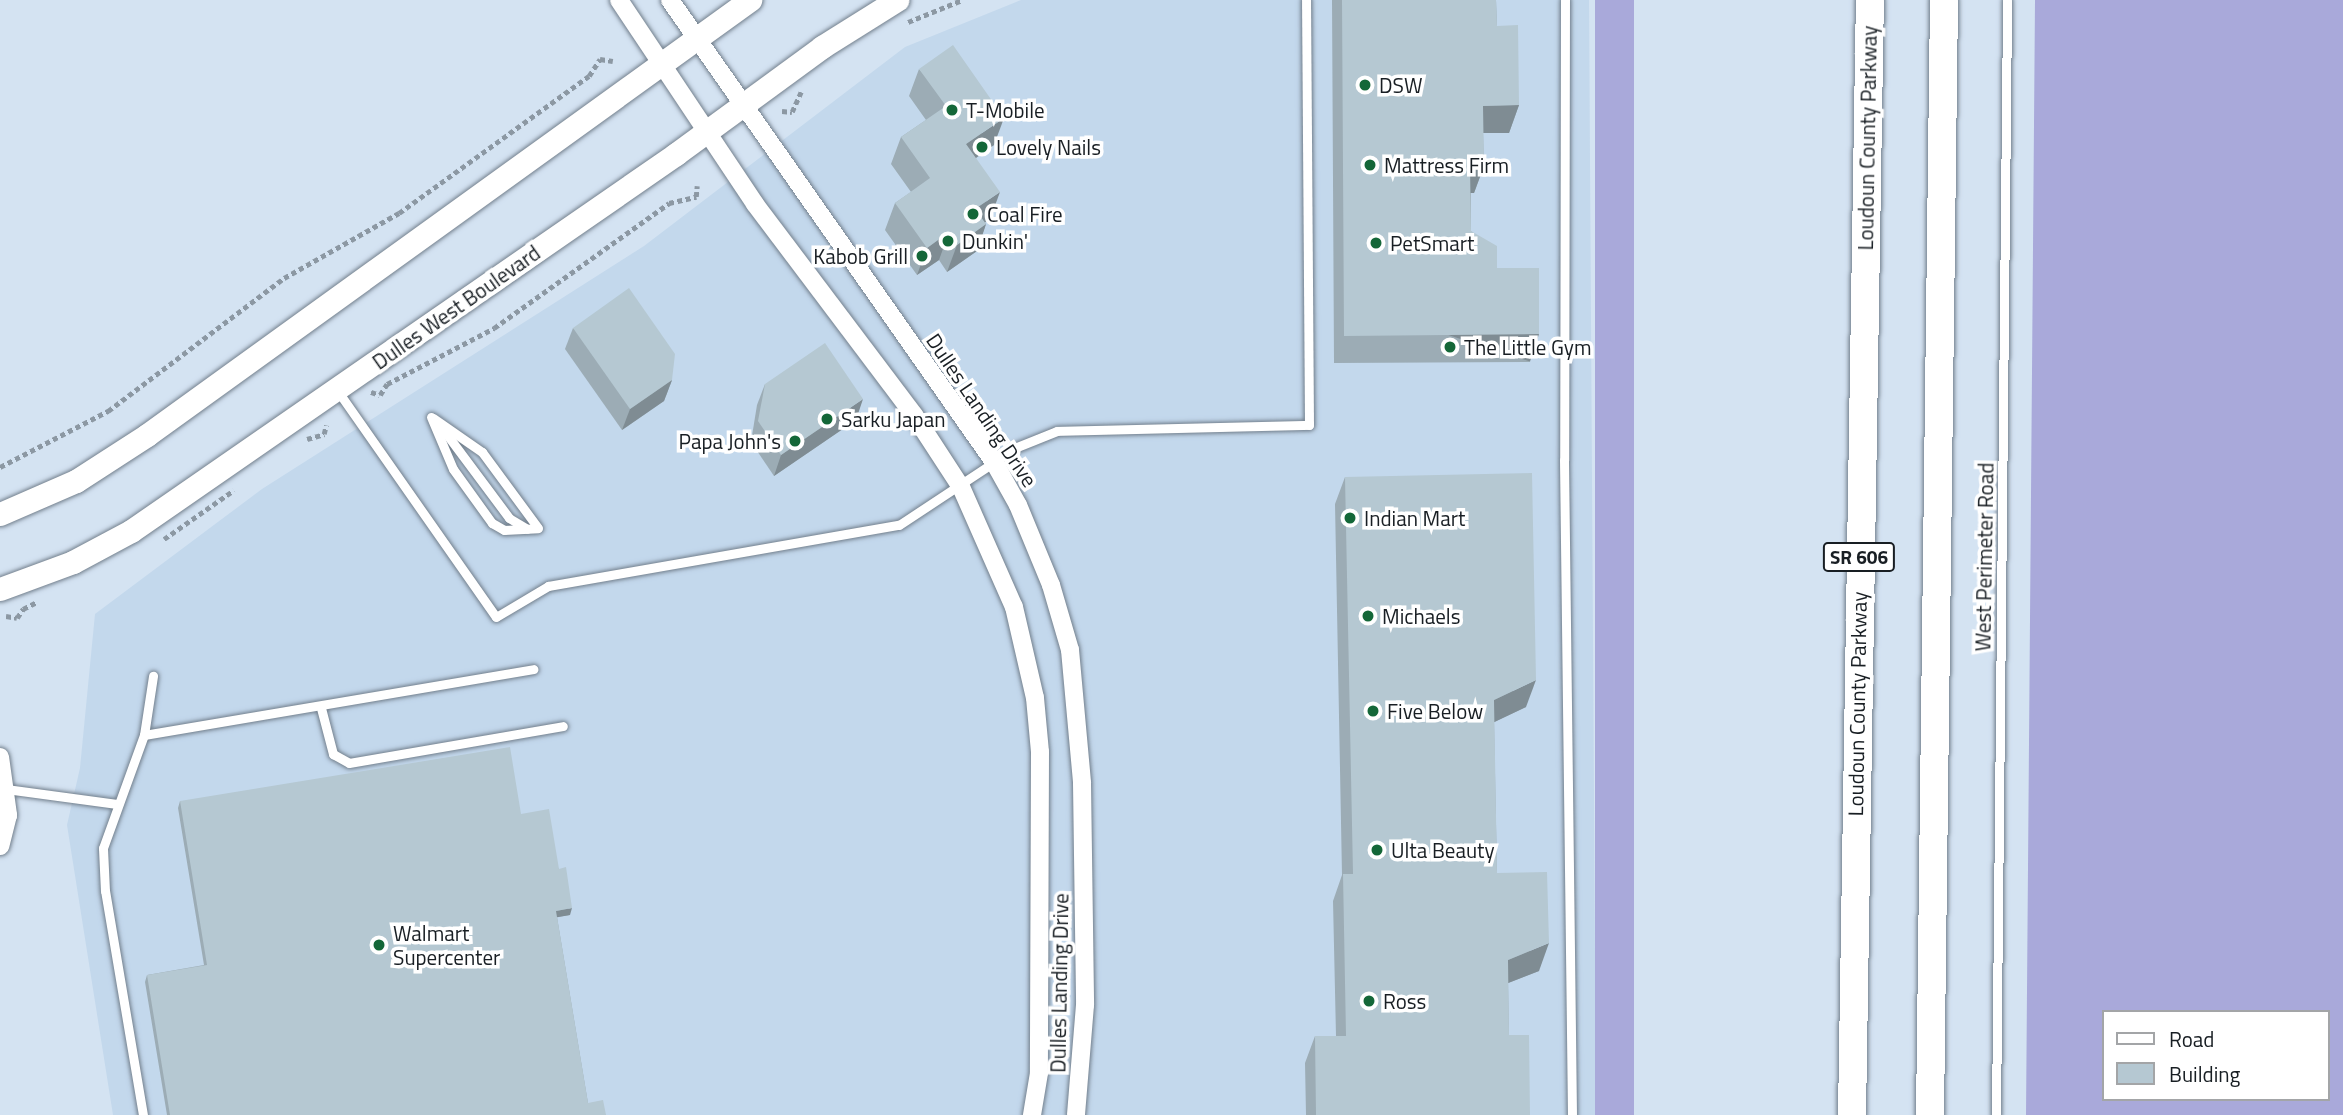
<!DOCTYPE html>
<style>
body{margin:0}
#map{position:relative;width:2343px;height:1115px;overflow:hidden;background:#d4e3f2;font-family:"Titillium Web",sans-serif}
div>[style]{position:absolute}
.built>*{inset:0;background:#c3d8ec}
.forest>*{inset:0;background:#a9a9da;transform-origin:0 0}
.path>*{height:4.5px;margin-top:-2.25px;transform-origin:0;background:repeating-linear-gradient(90deg,#8c98a3 0 5px,transparent 0 8.5px)}
.roads{filter:drop-shadow(0 0 2px #727f8c) drop-shadow(0 0 2px #727f8c)}
.service>*{height:9px;margin:-4.5px;padding:0 4.5px;transform-origin:4.5px;border-radius:4.5px;background:#fff}
.minor>*{height:18px;margin:-9px;padding:0 9px;transform-origin:9px;border-radius:9px;background:#fff}
.tertiary>*{height:23px;margin:-11.5px;padding:0 11.5px;transform-origin:11.5px;border-radius:11.5px;background:#fff}
.primary>*{height:28px;margin:-14px;padding:0 14px;transform-origin:14px;border-radius:14px;background:#fff}
.wall>*{inset:0;background:#9cacb5}
.shaded-wall>*{inset:0;background:#7f8c93;transform-origin:0 0}
.building>*{inset:0;background:#b5c8d2}
.dots>*{width:19px;height:19px;translate:-50% -50%;box-sizing:border-box;border:4px solid #fff;border-radius:50%}
span{translate:-50% -50%;white-space:nowrap;text-align:center;line-height:1.15;-webkit-text-stroke:7px #fff;paint-order:stroke}
.shield-label span{padding:2px 5px;background:#fff;border:2px solid;border-radius:5px;-webkit-text-stroke-width:0}
.shield-label{font-size:19px;color:#181e23;font-weight:700}
.poi-label{font-size:21px;color:#181e23}
.left{translate:0 -50%;text-align:left}
.right{translate:-100% -50%;text-align:right}
.street-label{font-size:21px;color:#181e23}
.legend{position:absolute;left:2102px;top:1010px;width:228px;height:91px;box-sizing:border-box;background:#fff;border:2px solid #a3a5a7;margin:0;padding:9px 12px;list-style:none;font-size:21px;color:#181e23}
.legend li{display:flex;align-items:center;gap:14px;height:35px}
.legend b{width:35px;border:2px solid #a3a5a7}
</style>
<div id="map">
<div class="built">
<div style="clip-path:polygon(1021px 0,1589px 0,1596px 1115px,113px 1115px,67px 825px,80px 768px,95px 614px,262px 489px,644px 246px,905px 47px)"></div>
</div>
<div class="forest">
<div style="left:1595px;top:0;width:39px;height:1115px"></div>
<div style="clip-path:polygon(evenodd,2035px 0,2343px 0,2343px 1115px,2026px 1115px,2035px 0,2103px 1012px,2327px 1012px,2327px 1099px,2103px 1099px,2103px 1012px)"></div>
</div>
<div class="path">
<div style="left:908px;top:22px;width:58px;rotate:-22.2deg"></div>
<div style="left:782px;top:111px;width:10px;rotate:6deg"></div>
<div style="left:792px;top:112px;width:22px;rotate:-66deg"></div>
<div style="left:371px;top:392px;width:9px;rotate:18deg"></div>
<div style="left:380px;top:395px;width:13px;rotate:-58deg"></div>
<div style="left:387px;top:384px;width:121px;rotate:-27.6deg"></div>
<div style="left:494px;top:328px;width:215px;rotate:-35.5deg"></div>
<div style="left:669px;top:203px;width:28px;rotate:-13deg"></div>
<div style="left:696px;top:197px;width:11px;rotate:-85deg"></div>
<div style="left:307px;top:439px;width:18px;rotate:-16deg"></div>
<div style="left:324px;top:434px;width:9px;rotate:-77deg"></div>
<div style="left:0;top:467px;width:122px;rotate:-27.4deg"></div>
<div style="left:108px;top:411px;width:221px;rotate:-37.1deg"></div>
<div style="left:284px;top:278px;width:132px;rotate:-29.5deg"></div>
<div style="left:399px;top:213px;width:234px;rotate:-35.8deg"></div>
<div style="left:589px;top:76px;width:20px;rotate:-57deg"></div>
<div style="left:600px;top:59px;width:13px;rotate:9deg"></div>
<div style="left:164px;top:539px;width:85px;rotate:-35deg"></div>
<div style="left:6px;top:616px;width:11px;rotate:10deg"></div>
<div style="left:17px;top:618px;width:11px;rotate:-56deg"></div>
<div style="left:23px;top:609px;width:16px;rotate:-27deg"></div>
</div>
<div class="roads">
<div class="service">
<div style="left:1565px;top:0;width:460px;rotate:90.1deg"></div>
<div style="left:1564px;top:460px;width:655px;rotate:89.3deg"></div>
<div style="left:337px;top:390px;width:277px;rotate:55deg"></div>
<div style="left:496px;top:617px;width:61px;rotate:-30.8deg"></div>
<div style="left:548px;top:586px;width:356px;rotate:-9.9deg"></div>
<div style="left:899px;top:525px;width:141px;rotate:-33.5deg"></div>
<div style="left:1017px;top:447px;width:43px;rotate:-21.8deg"></div>
<div style="left:1057px;top:431px;width:252px;rotate:-1.4deg"></div>
<div style="left:1309px;top:425px;width:425px;rotate:-90.4deg"></div>
<div style="left:431px;top:417px;width:56px;rotate:67.1deg"></div>
<div style="left:453px;top:469px;width:67px;rotate:54.2deg"></div>
<div style="left:492px;top:523px;width:14px;rotate:30deg"></div>
<div style="left:504px;top:530px;width:34px;rotate:-3deg"></div>
<div style="left:433px;top:418px;width:60px;rotate:34.8deg"></div>
<div style="left:482px;top:452px;width:94px;rotate:53.6deg"></div>
<div style="left:442px;top:428px;width:112px;rotate:53.3deg"></div>
<div style="left:509px;top:518px;width:21px;rotate:31deg"></div>
<div style="left:321px;top:708px;width:48px;rotate:75.4deg"></div>
<div style="left:333px;top:754px;width:18px;rotate:29deg"></div>
<div style="left:349px;top:763px;width:217px;rotate:-9.8deg"></div>
<div style="left:144px;top:735px;width:395px;rotate:-9.6deg"></div>
<div style="left:6px;top:789px;width:112px;rotate:7.7deg"></div>
<div style="left:143px;top:1115px;width:227px;rotate:-99.6deg"></div>
<div style="left:105px;top:891px;width:43px;rotate:-92.7deg"></div>
<div style="left:103px;top:848px;width:120px;rotate:-70.1deg"></div>
<div style="left:144px;top:735px;width:60px;rotate:-81.3deg"></div>
<div style="left:1996px;top:1115px;width:1115px;rotate:-89.43deg"></div>
</div>
<div class="minor">
<div style="left:619px;top:0;width:245px;rotate:56.3deg"></div>
<div style="left:755px;top:204px;width:264px;rotate:53deg"></div>
<div style="left:914px;top:415px;width:86px;rotate:56.9deg"></div>
<div style="left:961px;top:487px;width:131px;rotate:66.2deg"></div>
<div style="left:1014px;top:607px;width:93px;rotate:77deg"></div>
<div style="left:1035px;top:698px;width:54px;rotate:84.7deg"></div>
<div style="left:1040px;top:752px;width:321px;rotate:90.2deg"></div>
<div style="left:1039px;top:1073px;width:43px;rotate:99.5deg"></div>
<div style="left:670px;top:0;width:564px;rotate:54.96deg"></div>
<div style="left:994px;top:462px;width:49px;rotate:60.8deg"></div>
<div style="left:1018px;top:505px;width:87px;rotate:67.6deg"></div>
<div style="left:1051px;top:585px;width:68px;rotate:73.7deg"></div>
<div style="left:1070px;top:650px;width:134px;rotate:84.8deg"></div>
<div style="left:1082px;top:783px;width:222px;rotate:89.2deg"></div>
<div style="left:1085px;top:1005px;width:110px;rotate:94.7deg"></div>
<div style="left:0;top:757px;width:59px;rotate:82.1deg"></div>
<div style="left:8px;top:815px;width:32px;rotate:104deg"></div>
</div>
<div class="tertiary">
<div style="left:0;top:514px;width:83px;rotate:-23.5deg"></div>
<div style="left:76px;top:481px;width:85px;rotate:-32.9deg"></div>
<div style="left:147px;top:435px;width:744px;rotate:-35.81deg"></div>
<div style="left:0;top:589px;width:78px;rotate:-20.3deg"></div>
<div style="left:73px;top:562px;width:66px;rotate:-28.1deg"></div>
<div style="left:131px;top:531px;width:663px;rotate:-34.67deg"></div>
<div style="left:676px;top:154px;width:181px;rotate:-36.2deg"></div>
<div style="left:822px;top:47px;width:89px;rotate:-32.1deg"></div>
</div>
<div class="primary">
<div style="left:1852px;top:1115px;width:1115px;rotate:-89.08deg"></div>
<div style="left:1930px;top:1115px;width:1115px;rotate:-89.28deg"></div>
</div>
</div>
<div class="wall">
<div style="clip-path:polygon(1332px 0,1496px 0,1497px 26px,1519px 105px,1509px 133px,1483px 133px,1484px 166px,1474px 193px,1471px 193px,1471px 231px,1497px 268px,1530px 362px,1334px 363px)"></div>
<div style="clip-path:polygon(919px 69px,994px 145px,976px 158px,990px 219px,985px 222px,986px 224px,977px 251px,947px 272px,939px 260px,917px 275px,885px 230px,895px 203px,911px 192px,891px 164px,901px 137px,926px 120px,909px 96px)"></div>
<div style="clip-path:polygon(573px 328px,672px 380px,664px 401px,622px 430px,565px 349px)"></div>
<div style="clip-path:polygon(765px 384px,856px 420px,774px 476px,751px 442px,757px 405px)"></div>
<div style="clip-path:polygon(1345px 477px,1526px 707px,1494px 722px,1497px 873px,1539px 971px,1508px 983px,1509px 1035px,1530px 1115px,1306px 1115px,1305px 1063px,1315px 1036px,1336px 1036px,1333px 901px,1342px 875px,1335px 504px)"></div>
<div style="clip-path:polygon(180px 801px,521px 814px,559px 869px,570px 915px,557px 917px,588px 1103px,606px 1115px,167px 1115px,145px 982px,147px 975px,204px 965px,178px 808px)"></div>
</div>
<div class="shaded-wall">
<div style="clip-path:polygon(1519px 105px,1509px 133px,1473px 133px,1483px 106px)"></div>
<div style="clip-path:polygon(1004px 118px,994px 145px,956px 172px,966px 144px)"></div>
<div style="clip-path:polygon(1470px 166px,1484px 166px,1474px 193px,1461px 193px)"></div>
<div style="clip-path:polygon(1000px 192px,990px 219px,965px 236px,975px 209px)"></div>
<div style="clip-path:polygon(986px 224px,977px 251px,947px 272px,957px 245px)"></div>
<div style="clip-path:polygon(949px 232px,939px 260px,917px 275px,927px 248px)"></div>
<div style="left:1539px;top:334px;width:29px;height:195px;rotate:108deg"></div>
<div style="clip-path:polygon(672px 380px,664px 401px,622px 430px,630px 409px)"></div>
<div style="clip-path:polygon(863px 399px,856px 420px,774px 476px,781px 455px)"></div>
<div style="clip-path:polygon(1536px 680px,1526px 707px,1484px 727px,1494px 700px)"></div>
<div style="clip-path:polygon(572px 908px,570px 915px,553px 918px,556px 911px)"></div>
<div style="clip-path:polygon(1549px 943px,1539px 971px,1498px 987px,1508px 960px)"></div>
</div>
<div class="building">
<div style="clip-path:polygon(1342px 0,1496px 0,1497px 26px,1518px 25px,1519px 105px,1483px 106px,1484px 166px,1470px 166px,1471px 231px,1497px 246px,1497px 268px,1539px 268px,1539px 334px,1344px 336px)"></div>
<div style="clip-path:polygon(953px 45px,1004px 118px,966px 144px,1000px 192px,975px 209px,986px 224px,957px 245px,949px 232px,927px 248px,895px 203px,930px 178px,901px 137px,946px 106px,919px 69px)"></div>
<div style="clip-path:polygon(629px 288px,675px 354px,672px 380px,630px 409px,573px 328px)"></div>
<div style="clip-path:polygon(825px 343px,863px 399px,781px 455px,758px 421px,765px 384px)"></div>
<div style="clip-path:polygon(1532px 473px,1536px 680px,1494px 700px,1497px 873px,1547px 872px,1549px 943px,1508px 960px,1509px 1035px,1529px 1035px,1530px 1115px,1316px 1115px,1315px 1036px,1346px 1036px,1343px 874px,1353px 874px,1345px 477px)"></div>
<div style="clip-path:polygon(510px 747px,521px 814px,549px 809px,559px 869px,566px 867px,572px 908px,556px 911px,588px 1103px,603px 1100px,606px 1115px,170px 1115px,147px 975px,207px 965px,180px 801px)"></div>
</div>
<div class="dots">
<div style="left:1365px;top:85px;background:#146738"></div>
<div style="left:952px;top:110px;background:#146738"></div>
<div style="left:982px;top:147px;background:#146738"></div>
<div style="left:1370px;top:165px;background:#146738"></div>
<div style="left:973px;top:214px;background:#146738"></div>
<div style="left:948px;top:241px;background:#146738"></div>
<div style="left:1376px;top:243px;background:#146738"></div>
<div style="left:922px;top:256px;background:#146738"></div>
<div style="left:1450px;top:347px;background:#146738"></div>
<div style="left:827px;top:419px;background:#146738"></div>
<div style="left:795px;top:441px;background:#146738"></div>
<div style="left:1350px;top:518px;background:#146738"></div>
<div style="left:1368px;top:616px;background:#146738"></div>
<div style="left:1373px;top:711px;background:#146738"></div>
<div style="left:1377px;top:850px;background:#146738"></div>
<div style="left:379px;top:945px;background:#146738"></div>
<div style="left:1369px;top:1001px;background:#146738"></div>
</div>
<div class="shield-label">
<span style="left:1859px;top:557px">SR 606</span>
</div>
<div class="poi-label">
<span class="left" style="left:1379px;top:85px">DSW</span>
<span class="left" style="left:966px;top:110px">T-Mobile</span>
<span class="left" style="left:996px;top:147px">Lovely Nails</span>
<span class="left" style="left:1384px;top:165px">Mattress Firm</span>
<span class="left" style="left:987px;top:214px">Coal Fire</span>
<span class="left" style="left:962px;top:241px">Dunkin'</span>
<span class="left" style="left:1390px;top:243px">PetSmart</span>
<span class="right" style="left:908px;top:256px">Kabob Grill</span>
<span class="left" style="left:1464px;top:347px">The Little Gym</span>
<span class="left" style="left:841px;top:419px">Sarku Japan</span>
<span class="right" style="left:781px;top:441px">Papa John's</span>
<span class="left" style="left:1364px;top:518px">Indian Mart</span>
<span class="left" style="left:1382px;top:616px">Michaels</span>
<span class="left" style="left:1387px;top:711px">Five Below</span>
<span class="left" style="left:1391px;top:850px">Ulta Beauty</span>
<span class="left" style="left:393px;top:945px">Walmart<br>Supercenter</span>
<span class="left" style="left:1383px;top:1001px">Ross</span>
</div>
<div class="street-label">
<span style="left:1867px;top:138px;rotate:-89deg">Loudoun County Parkway</span>
<span style="left:456px;top:307px;rotate:-35deg">Dulles West Boulevard</span>
<span style="left:982px;top:410px;rotate:56deg">Dulles Landing Drive</span>
<span style="left:1984px;top:557px;rotate:-89deg">West Perimeter Road</span>
<span style="left:1857px;top:704px;rotate:-89deg">Loudoun County Parkway</span>
<span style="left:1059px;top:983px;rotate:-89deg">Dulles Landing Drive</span>
</div>
<ul class="legend">
<li><b style="height:9px;background:#fff"></b>Road</li>
<li><b style="height:19px;background:#b5c8d2"></b>Building</li>
</ul>
</div>
